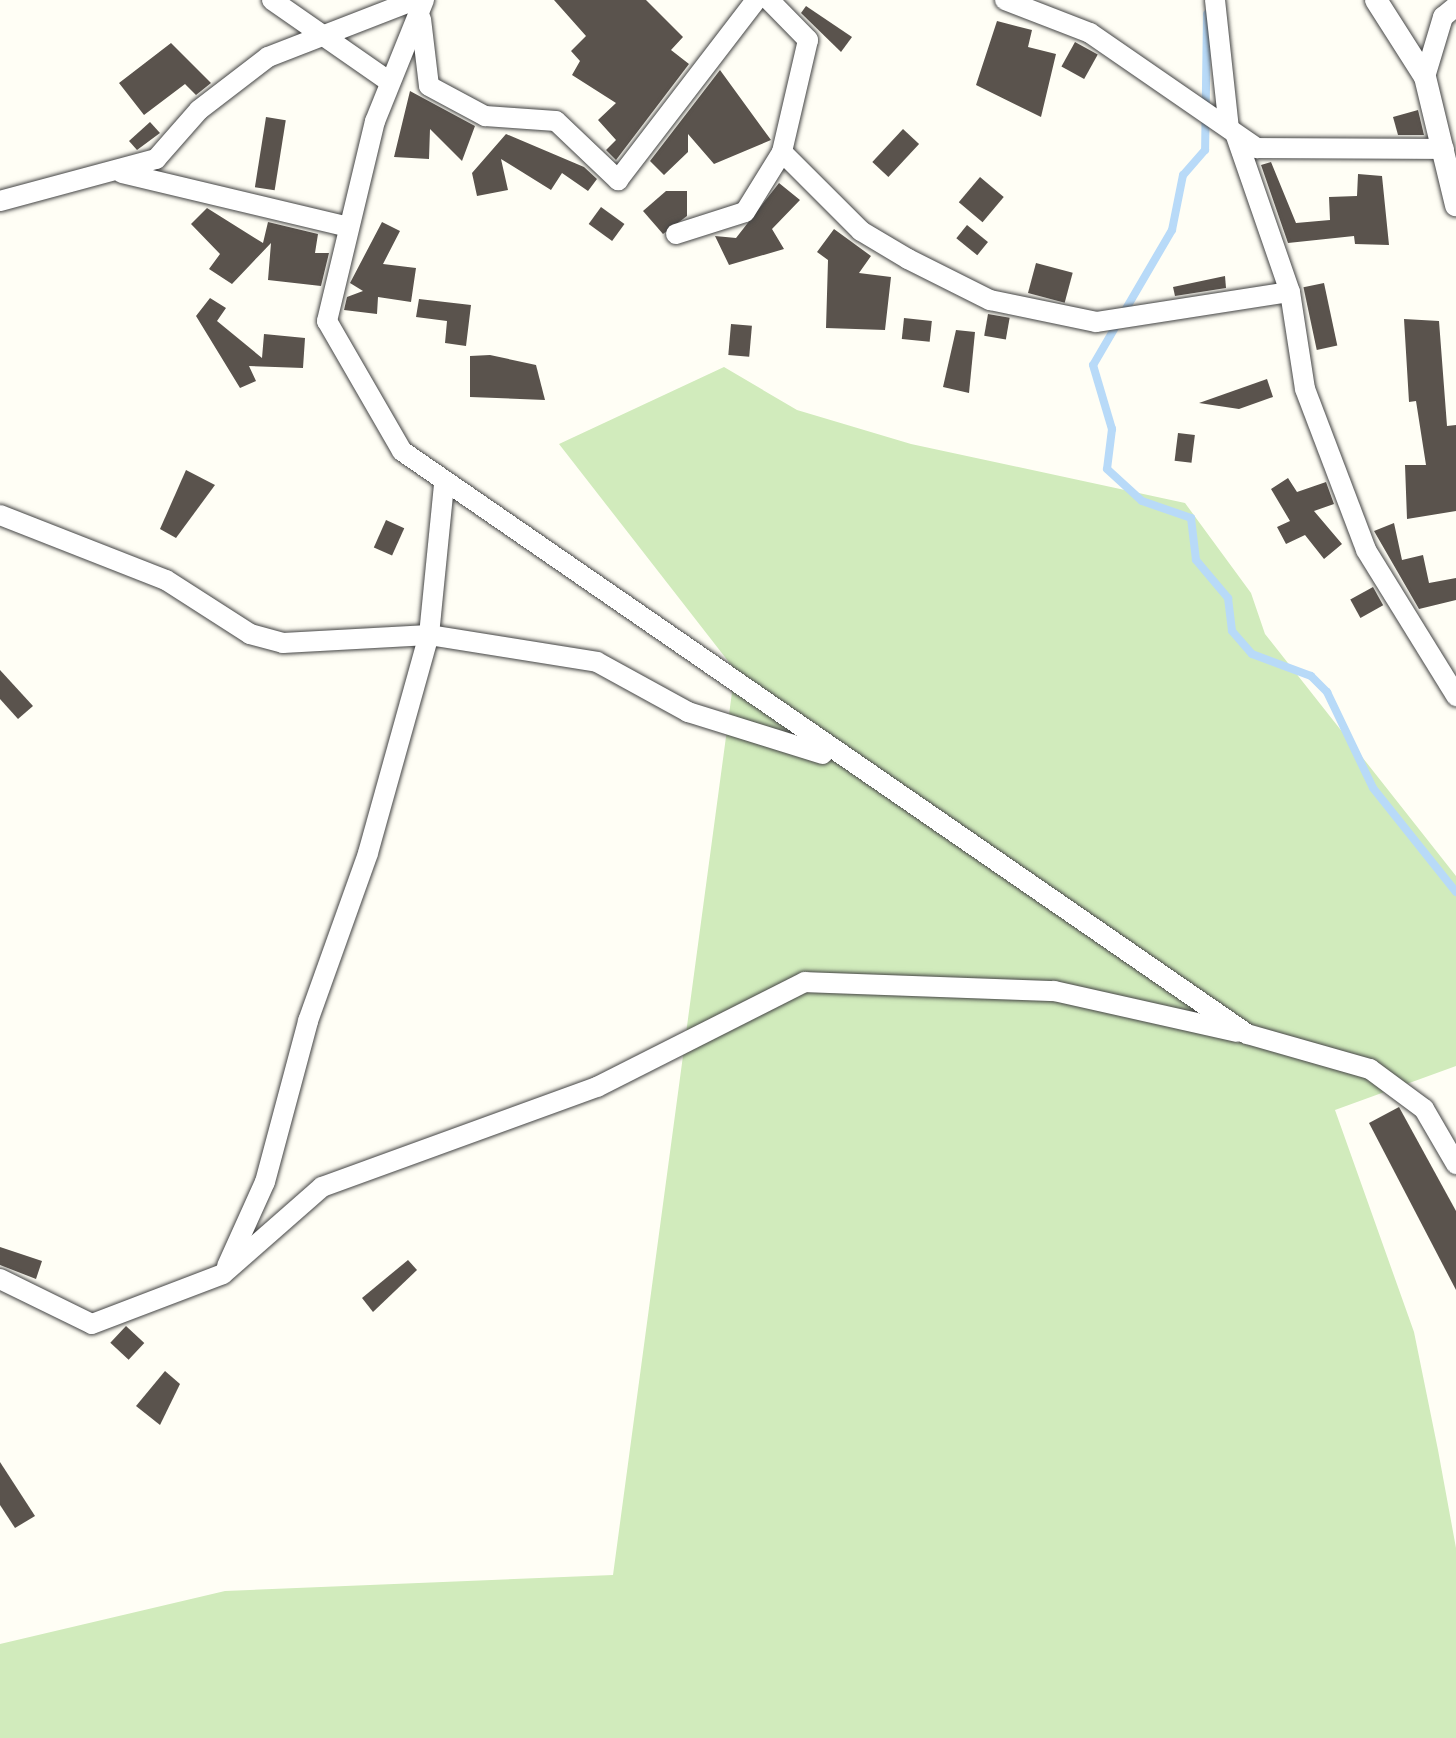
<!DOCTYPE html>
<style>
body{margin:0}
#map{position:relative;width:1456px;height:1738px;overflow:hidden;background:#fffef5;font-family:Literata,serif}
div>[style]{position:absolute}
.green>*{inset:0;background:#d1ebbc}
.stream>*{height:8px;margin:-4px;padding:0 4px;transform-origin:4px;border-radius:4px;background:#b8daf8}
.building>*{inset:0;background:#5a534d;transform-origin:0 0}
.roads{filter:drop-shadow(0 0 2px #444) drop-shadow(0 0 2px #444)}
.minor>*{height:20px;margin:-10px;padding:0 10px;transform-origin:10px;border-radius:10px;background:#fff}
.tertiary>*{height:22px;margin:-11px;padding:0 11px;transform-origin:11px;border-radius:11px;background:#fff}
span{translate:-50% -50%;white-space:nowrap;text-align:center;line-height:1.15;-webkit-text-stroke:10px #fff;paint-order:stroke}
</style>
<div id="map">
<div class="green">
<div style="clip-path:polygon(724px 367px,797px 410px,911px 444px,1185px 503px,1251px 593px,1265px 634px,1456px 876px,1456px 1066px,1335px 1110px,1414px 1332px,1438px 1450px,1456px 1548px,1456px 1738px,0 1738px,0 1644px,225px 1591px,613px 1575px,735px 670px,559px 444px)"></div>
</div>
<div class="stream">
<div style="left:1207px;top:14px;width:136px;rotate:90.8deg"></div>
<div style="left:1205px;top:150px;width:33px;rotate:131deg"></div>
<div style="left:1183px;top:175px;width:56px;rotate:101.3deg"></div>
<div style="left:1172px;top:230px;width:156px;rotate:120.3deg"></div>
<div style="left:1093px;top:365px;width:67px;rotate:73.5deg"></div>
<div style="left:1112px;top:429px;width:40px;rotate:97.1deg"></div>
<div style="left:1107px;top:469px;width:47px;rotate:42.4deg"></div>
<div style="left:1142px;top:501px;width:52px;rotate:19.1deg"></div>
<div style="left:1191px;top:518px;width:42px;rotate:83.2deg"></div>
<div style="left:1196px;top:560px;width:50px;rotate:49.9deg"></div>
<div style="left:1228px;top:598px;width:33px;rotate:83deg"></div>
<div style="left:1232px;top:631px;width:30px;rotate:49deg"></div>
<div style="left:1252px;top:654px;width:63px;rotate:20.4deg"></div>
<div style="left:1311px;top:676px;width:23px;rotate:45deg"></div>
<div style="left:1327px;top:692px;width:106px;rotate:64.4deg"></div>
<div style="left:1373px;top:788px;width:133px;rotate:51.4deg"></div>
</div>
<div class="building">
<div style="clip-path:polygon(554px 0,646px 0,683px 37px,671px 50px,689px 64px,616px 160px,606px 150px,616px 140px,598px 120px,616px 103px,572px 75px,580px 61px,571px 51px,586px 36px)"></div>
<div style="clip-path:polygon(806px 6px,852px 37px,841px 52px,801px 13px)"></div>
<div style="clip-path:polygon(997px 21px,1032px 30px,1028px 47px,1056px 54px,1041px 117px,976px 85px)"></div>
<div style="left:1075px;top:42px;width:26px;height:28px;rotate:29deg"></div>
<div style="clip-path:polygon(171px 43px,211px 83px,196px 95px,185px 84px,144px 115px,119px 83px)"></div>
<div style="clip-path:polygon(720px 70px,771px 140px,714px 164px,688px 134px,688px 152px,664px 175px,650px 161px)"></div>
<div style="clip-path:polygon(410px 91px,475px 126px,462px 161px,430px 129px,429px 159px,394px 157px)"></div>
<div style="clip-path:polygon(1418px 110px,1424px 135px,1398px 135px,1393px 117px)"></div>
<div style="left:266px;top:117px;width:20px;height:71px;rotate:9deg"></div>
<div style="clip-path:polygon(150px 122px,160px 133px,137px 150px,129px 141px)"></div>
<div style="left:903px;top:129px;width:22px;height:45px;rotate:43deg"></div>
<div style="clip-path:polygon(506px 134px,584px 167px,597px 179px,588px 191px,562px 173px,551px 190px,501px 159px,508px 190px,477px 196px,472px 173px)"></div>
<div style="clip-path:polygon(1271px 162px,1296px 223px,1330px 220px,1329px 197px,1357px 196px,1358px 174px,1382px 176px,1389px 245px,1355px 244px,1354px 236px,1288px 243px,1261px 165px)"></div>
<div style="left:980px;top:177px;width:31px;height:33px;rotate:40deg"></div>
<div style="clip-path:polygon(779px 183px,800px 200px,772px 229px,784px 249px,729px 265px,715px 236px,736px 238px)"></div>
<div style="clip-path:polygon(666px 191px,687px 191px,687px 216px,663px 234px,643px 211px)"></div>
<div style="left:601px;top:207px;width:29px;height:21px;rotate:36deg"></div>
<div style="clip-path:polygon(207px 208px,263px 243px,268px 222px,318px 234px,315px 253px,329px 253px,321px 286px,268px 280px,271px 243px,232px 284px,209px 269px,220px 254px,191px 224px)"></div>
<div style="clip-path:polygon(382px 222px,400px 231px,383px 264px,416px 268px,411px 302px,378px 297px,377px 314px,344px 310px,347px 297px,363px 291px,350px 283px)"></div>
<div style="left:967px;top:225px;width:27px;height:17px;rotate:39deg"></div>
<div style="clip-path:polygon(834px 229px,871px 256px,859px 273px,891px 277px,885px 330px,826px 328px,828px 260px,817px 252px)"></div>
<div style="left:1036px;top:263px;width:38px;height:31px;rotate:15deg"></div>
<div style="clip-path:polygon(1225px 276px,1226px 288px,1175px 296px,1173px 287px)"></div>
<div style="left:1324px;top:283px;width:64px;height:21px;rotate:78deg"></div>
<div style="clip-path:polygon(210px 298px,226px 308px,217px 321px,262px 358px,264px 334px,305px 338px,303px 368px,249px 366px,256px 381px,240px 388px,196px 316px)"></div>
<div style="clip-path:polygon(419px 299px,471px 305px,466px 346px,445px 343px,447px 321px,416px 317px)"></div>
<div style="left:988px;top:314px;width:22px;height:22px;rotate:10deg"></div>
<div style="left:904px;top:318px;width:28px;height:21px;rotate:6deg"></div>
<div style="clip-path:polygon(1404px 319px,1439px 321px,1447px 426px,1456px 425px,1456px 511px,1407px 519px,1405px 465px,1426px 465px,1416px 401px,1409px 402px)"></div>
<div style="left:731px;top:324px;width:21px;height:31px;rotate:5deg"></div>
<div style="clip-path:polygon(956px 330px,975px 332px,969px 393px,943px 387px)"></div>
<div style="clip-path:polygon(490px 355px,536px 365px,545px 400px,470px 397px,470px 356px)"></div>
<div style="clip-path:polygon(1267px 379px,1273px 397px,1239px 409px,1199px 403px)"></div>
<div style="left:1178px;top:433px;width:17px;height:28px;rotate:7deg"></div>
<div style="clip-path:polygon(186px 470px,215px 485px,176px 538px,160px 529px)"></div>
<div style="clip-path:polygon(1288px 478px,1297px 492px,1326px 482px,1334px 504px,1314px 511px,1342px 544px,1324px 559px,1305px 535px,1286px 544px,1277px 527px,1290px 521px,1271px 489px)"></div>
<div style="left:386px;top:520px;width:20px;height:30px;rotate:24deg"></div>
<div style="clip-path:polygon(1394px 523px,1402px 560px,1423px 555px,1429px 583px,1456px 578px,1456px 600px,1419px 609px,1374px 531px)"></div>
<div style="left:1373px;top:587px;width:21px;height:26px;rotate:61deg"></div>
<div style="clip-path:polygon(0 670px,33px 706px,18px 719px,0 699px)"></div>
<div style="clip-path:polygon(1399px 1107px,1456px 1211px,1456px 1290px,1369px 1123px)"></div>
<div style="clip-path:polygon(0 1247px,42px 1261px,36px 1279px,0 1265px)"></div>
<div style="clip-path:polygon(408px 1260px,417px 1270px,373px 1312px,362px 1298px)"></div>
<div style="left:126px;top:1326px;width:25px;height:23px;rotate:43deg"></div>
<div style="clip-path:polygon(165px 1371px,180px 1384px,160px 1425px,136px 1406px)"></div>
<div style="clip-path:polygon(0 1462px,35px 1516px,15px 1528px,0 1505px)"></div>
</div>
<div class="roads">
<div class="minor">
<div style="left:272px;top:0;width:144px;rotate:34.8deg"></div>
<div style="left:424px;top:0;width:131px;rotate:112deg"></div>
<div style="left:375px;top:121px;width:206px;rotate:103.5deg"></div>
<div style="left:327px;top:321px;width:150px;rotate:60deg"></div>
<div style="left:402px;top:451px;width:1027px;rotate:34.6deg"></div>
<div style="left:1247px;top:1034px;width:128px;rotate:15.9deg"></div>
<div style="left:1370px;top:1069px;width:67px;rotate:36.5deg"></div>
<div style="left:1424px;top:1109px;width:64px;rotate:59.8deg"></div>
<div style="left:769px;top:0;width:56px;rotate:45.7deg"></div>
<div style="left:808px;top:40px;width:115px;rotate:103.1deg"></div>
<div style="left:782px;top:152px;width:112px;rotate:45deg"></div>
<div style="left:861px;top:231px;width:55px;rotate:30.8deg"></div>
<div style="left:908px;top:259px;width:92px;rotate:26.6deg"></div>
<div style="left:990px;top:300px;width:108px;rotate:11.7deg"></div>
<div style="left:1096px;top:322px;width:196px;rotate:-8.8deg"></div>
<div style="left:1005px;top:0;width:91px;rotate:21.2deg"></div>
<div style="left:1090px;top:33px;width:203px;rotate:34.6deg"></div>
<div style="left:1257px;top:148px;width:187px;rotate:0.3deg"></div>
<div style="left:1215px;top:0;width:129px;rotate:83.8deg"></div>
<div style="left:421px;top:19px;width:67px;rotate:83.2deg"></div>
<div style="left:429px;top:86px;width:64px;rotate:28.2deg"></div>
<div style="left:485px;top:116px;width:71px;rotate:4deg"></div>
<div style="left:556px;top:121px;width:86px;rotate:43.6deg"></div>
<div style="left:618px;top:180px;width:227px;rotate:-52.5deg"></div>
<div style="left:1425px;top:77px;width:63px;rotate:-73.3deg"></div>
<div style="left:1443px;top:17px;width:17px;rotate:-40deg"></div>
<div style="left:1236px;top:136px;width:165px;rotate:70.9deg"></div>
<div style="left:1290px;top:292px;width:98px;rotate:81.2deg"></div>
<div style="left:1305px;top:389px;width:172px;rotate:69.2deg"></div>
<div style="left:1366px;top:550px;width:172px;rotate:58.3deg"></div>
<div style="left:122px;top:173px;width:232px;rotate:13.4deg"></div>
<div style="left:0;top:201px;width:162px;rotate:-15.1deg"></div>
<div style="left:156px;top:159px;width:65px;rotate:-48.7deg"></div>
<div style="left:199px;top:110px;width:87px;rotate:-37.5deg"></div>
<div style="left:268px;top:57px;width:158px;rotate:-21.2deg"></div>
<div style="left:676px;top:234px;width:72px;rotate:-17.7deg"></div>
<div style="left:745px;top:212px;width:70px;rotate:-58.3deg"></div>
<div style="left:0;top:515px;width:178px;rotate:21.4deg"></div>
<div style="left:166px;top:580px;width:100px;rotate:32.7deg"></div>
<div style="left:250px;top:634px;width:34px;rotate:15deg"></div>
<div style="left:283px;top:643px;width:146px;rotate:-3.1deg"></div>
<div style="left:429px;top:635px;width:170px;rotate:9.1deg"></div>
<div style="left:597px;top:662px;width:104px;rotate:28.8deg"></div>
<div style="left:688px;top:712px;width:141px;rotate:17.3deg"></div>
<div style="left:227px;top:1266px;width:92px;rotate:-65.7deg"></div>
<div style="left:265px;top:1182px;width:167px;rotate:-75deg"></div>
<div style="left:308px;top:1021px;width:178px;rotate:-70.3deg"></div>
<div style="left:368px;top:853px;width:226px;rotate:-74.4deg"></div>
<div style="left:429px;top:635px;width:150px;rotate:-84.3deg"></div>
<div style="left:0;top:1279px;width:102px;rotate:26.1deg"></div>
<div style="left:92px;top:1324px;width:140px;rotate:-20.9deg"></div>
<div style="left:223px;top:1274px;width:132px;rotate:-41.3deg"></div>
<div style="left:322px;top:1187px;width:293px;rotate:-20deg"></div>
<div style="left:597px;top:1087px;width:233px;rotate:-26.8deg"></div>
<div style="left:805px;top:982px;width:249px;rotate:2.1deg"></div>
<div style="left:1054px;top:991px;width:188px;rotate:12.6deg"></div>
</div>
<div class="tertiary">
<div style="left:1376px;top:0;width:91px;rotate:57.5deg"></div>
<div style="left:1425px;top:77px;width:132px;rotate:76.4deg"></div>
</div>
</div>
</div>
